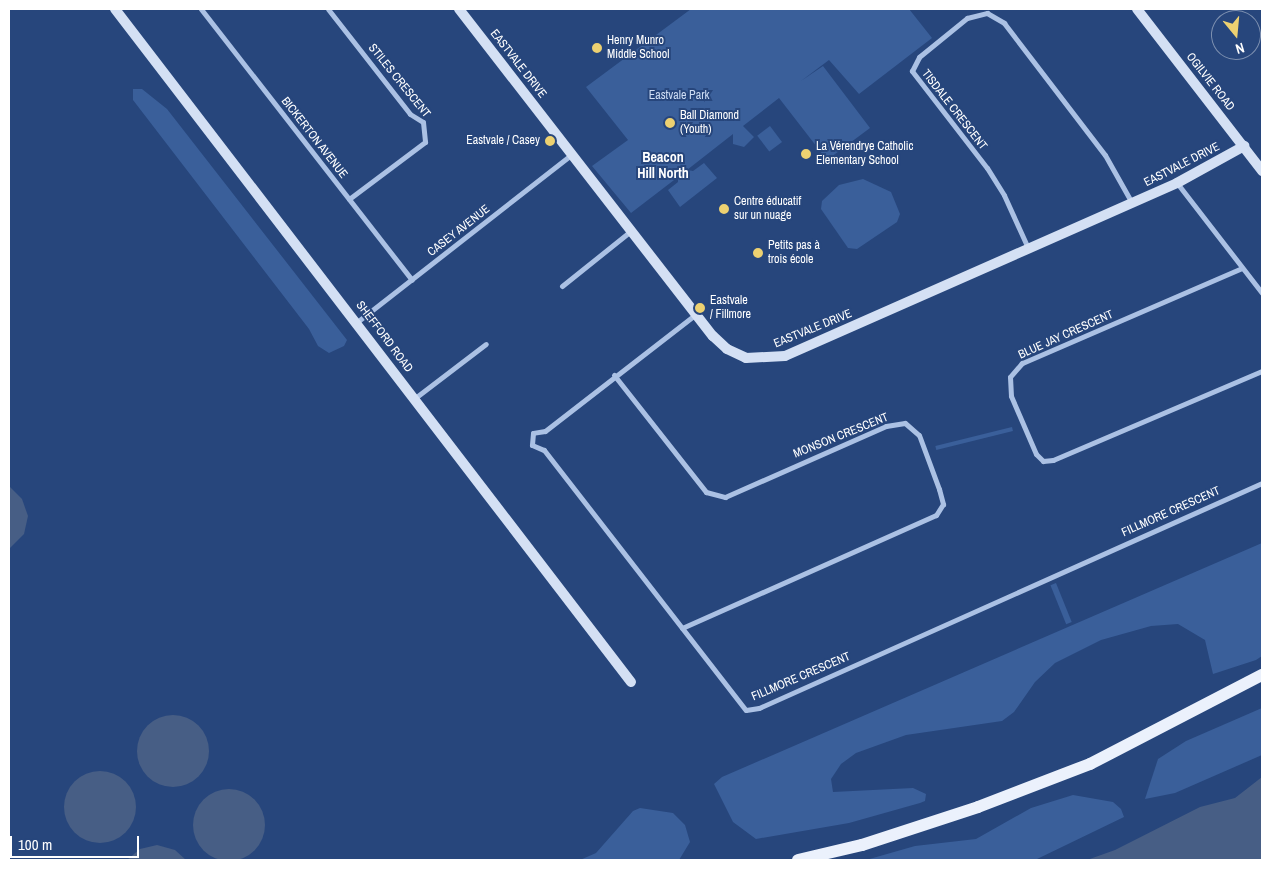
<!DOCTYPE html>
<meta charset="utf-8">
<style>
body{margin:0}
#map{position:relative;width:1271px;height:869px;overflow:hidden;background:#27467c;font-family:"Archivo Narrow",sans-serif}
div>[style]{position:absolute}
.green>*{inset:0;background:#3a5f9a;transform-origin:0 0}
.water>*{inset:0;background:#475e85}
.round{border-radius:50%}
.street>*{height:5px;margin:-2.5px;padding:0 2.5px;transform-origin:2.5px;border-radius:2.5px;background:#abc1e4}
.secondary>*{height:10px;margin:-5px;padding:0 5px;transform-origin:5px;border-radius:5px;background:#d4e0f4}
.primary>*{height:12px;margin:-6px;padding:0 6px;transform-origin:6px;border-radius:6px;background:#ebf1fc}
.dots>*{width:14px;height:14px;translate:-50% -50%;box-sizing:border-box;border:2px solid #27467c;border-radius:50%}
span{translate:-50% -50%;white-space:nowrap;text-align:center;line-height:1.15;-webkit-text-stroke:4px #27467c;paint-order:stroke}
.poi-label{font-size:12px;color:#fff}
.left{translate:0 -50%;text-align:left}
.right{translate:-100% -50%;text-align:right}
.street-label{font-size:12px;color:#fff}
.park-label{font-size:12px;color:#ceddf4}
.neighbourhood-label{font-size:14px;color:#fff;font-weight:700}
.frame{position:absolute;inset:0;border:10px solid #fff;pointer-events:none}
.north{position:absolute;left:1211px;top:10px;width:50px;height:50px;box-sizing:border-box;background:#27467c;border:1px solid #7d90b0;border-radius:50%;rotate:163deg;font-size:14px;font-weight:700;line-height:20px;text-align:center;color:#fff}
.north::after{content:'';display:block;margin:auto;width:18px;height:22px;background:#edd171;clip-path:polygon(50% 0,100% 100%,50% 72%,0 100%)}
.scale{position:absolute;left:10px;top:836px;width:129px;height:22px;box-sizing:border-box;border:2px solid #fff;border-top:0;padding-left:6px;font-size:15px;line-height:18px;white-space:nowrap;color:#fff;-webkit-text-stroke:4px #27467c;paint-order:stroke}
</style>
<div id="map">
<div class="green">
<div style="clip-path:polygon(691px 9px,909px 9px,932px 38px,859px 94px,829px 60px,801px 81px,823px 66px,870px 128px,827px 160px,779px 98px,743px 126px,754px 137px,744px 147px,733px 144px,733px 134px,687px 170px,693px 171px,704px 163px,717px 178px,680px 207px,668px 190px,678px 182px,678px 177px,631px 213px,592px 166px,628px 140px,586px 87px)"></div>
<div style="clip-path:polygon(133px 89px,142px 89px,167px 109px,347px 340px,344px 346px,329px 353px,318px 346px,309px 329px,133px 100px)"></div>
<div style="left:770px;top:126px;width:20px;height:16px;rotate:53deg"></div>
<div style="clip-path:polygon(863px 179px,891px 192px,900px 214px,897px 222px,857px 249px,848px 248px,821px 209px,822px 201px,839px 185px)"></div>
<div style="left:1012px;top:427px;width:4px;height:79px;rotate:76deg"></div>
<div style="clip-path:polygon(1262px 543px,1262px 656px,1256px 660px,1213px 674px,1205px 640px,1178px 624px,1151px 626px,1101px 640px,1055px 663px,1035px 682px,1014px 712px,1002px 721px,906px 735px,856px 753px,841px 764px,831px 779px,833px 792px,913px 788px,926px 794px,925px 801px,920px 803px,849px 823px,756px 839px,733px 822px,714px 784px,722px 777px)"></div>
<div style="left:1056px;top:583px;width:42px;height:6px;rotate:68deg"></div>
<div style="clip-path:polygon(1262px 708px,1262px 755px,1175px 793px,1145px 799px,1158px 759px,1186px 741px)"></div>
<div style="clip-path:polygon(1073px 795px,1113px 802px,1121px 809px,1124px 817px,1035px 860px,866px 860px,915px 846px,976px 839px,1031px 808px)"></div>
<div style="clip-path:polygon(640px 808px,673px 813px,685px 825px,690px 842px,679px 860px,580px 860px,596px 853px,633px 811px)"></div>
</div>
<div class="water">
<div style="clip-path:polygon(9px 486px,22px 499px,28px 516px,24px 534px,9px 549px)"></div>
<div class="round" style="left:137px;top:715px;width:72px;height:72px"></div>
<div class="round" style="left:64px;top:771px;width:72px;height:72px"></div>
<div style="clip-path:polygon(1262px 777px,1262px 860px,1087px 860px,1115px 850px,1200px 807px,1235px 798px)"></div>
<div class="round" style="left:193px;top:789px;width:72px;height:72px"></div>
<div style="clip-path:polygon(157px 845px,175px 850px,186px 860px,127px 860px,140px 849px)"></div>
</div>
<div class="street">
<div style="left:201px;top:9px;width:343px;rotate:52.1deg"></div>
<div style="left:328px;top:9px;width:133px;rotate:52deg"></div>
<div style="left:410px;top:114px;width:15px;rotate:32deg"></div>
<div style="left:423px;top:122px;width:20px;rotate:84deg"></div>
<div style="left:425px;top:142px;width:95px;rotate:143.1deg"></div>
<div style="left:1177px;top:183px;width:139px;rotate:52.3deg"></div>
<div style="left:1028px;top:248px;width:58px;rotate:-114.4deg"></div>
<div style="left:1004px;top:195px;width:32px;rotate:-122deg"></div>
<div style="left:987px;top:168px;width:123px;rotate:-127.7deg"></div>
<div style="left:912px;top:71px;width:16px;rotate:-63deg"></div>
<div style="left:919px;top:57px;width:62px;rotate:-39.1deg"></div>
<div style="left:967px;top:18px;width:21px;rotate:-14deg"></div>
<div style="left:987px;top:13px;width:20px;rotate:30deg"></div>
<div style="left:1004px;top:23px;width:166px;rotate:52.6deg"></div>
<div style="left:1105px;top:155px;width:55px;rotate:60.6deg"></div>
<div style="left:1242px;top:268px;width:240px;rotate:156.6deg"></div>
<div style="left:1022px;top:363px;width:18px;rotate:131deg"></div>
<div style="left:1010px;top:377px;width:19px;rotate:87deg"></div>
<div style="left:1011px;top:396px;width:63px;rotate:66.7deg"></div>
<div style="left:1036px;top:454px;width:10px;rotate:45deg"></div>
<div style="left:1043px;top:461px;width:10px;rotate:-6deg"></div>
<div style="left:1053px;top:460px;width:227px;rotate:-23.1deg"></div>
<div style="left:562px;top:286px;width:90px;rotate:-38.7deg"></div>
<div style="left:696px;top:314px;width:191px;rotate:142.2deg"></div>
<div style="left:545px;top:431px;width:12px;rotate:171deg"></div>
<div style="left:533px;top:433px;width:12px;rotate:95deg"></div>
<div style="left:532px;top:445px;width:13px;rotate:23deg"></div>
<div style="left:544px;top:450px;width:329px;rotate:52.2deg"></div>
<div style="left:746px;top:710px;width:13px;rotate:-9deg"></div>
<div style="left:759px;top:708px;width:551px;rotate:-24.1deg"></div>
<div style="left:357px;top:322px;width:273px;rotate:-38deg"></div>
<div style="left:614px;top:375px;width:149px;rotate:51.8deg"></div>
<div style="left:706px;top:492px;width:20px;rotate:15deg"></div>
<div style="left:725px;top:497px;width:176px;rotate:-23.8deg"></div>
<div style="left:886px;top:426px;width:19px;rotate:-9deg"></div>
<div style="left:905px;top:423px;width:18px;rotate:41deg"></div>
<div style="left:919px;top:435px;width:58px;rotate:69.7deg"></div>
<div style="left:939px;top:489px;width:16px;rotate:75deg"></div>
<div style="left:943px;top:504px;width:13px;rotate:122deg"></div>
<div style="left:936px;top:515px;width:278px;rotate:156deg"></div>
<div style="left:415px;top:398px;width:89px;rotate:-37.3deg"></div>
</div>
<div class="secondary">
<div style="left:115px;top:9px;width:848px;rotate:52.52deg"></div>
<div style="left:459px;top:9px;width:414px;rotate:52.2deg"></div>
<div style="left:713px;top:336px;width:19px;rotate:43deg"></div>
<div style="left:727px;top:349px;width:21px;rotate:25deg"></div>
<div style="left:746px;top:358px;width:39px;rotate:-3deg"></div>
<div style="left:785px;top:356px;width:428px;rotate:-23.8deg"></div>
<div style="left:1177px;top:183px;width:77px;rotate:-28.9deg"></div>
<div style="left:1137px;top:9px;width:205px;rotate:52.3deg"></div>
</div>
<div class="primary">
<div style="left:798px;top:860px;width:66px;rotate:-13.2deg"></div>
<div style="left:862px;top:845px;width:122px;rotate:-18.1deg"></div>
<div style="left:978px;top:807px;width:120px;rotate:-21deg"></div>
<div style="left:1090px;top:764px;width:194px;rotate:-27.4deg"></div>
</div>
<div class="dots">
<div style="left:597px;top:48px;background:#edd171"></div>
<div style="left:670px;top:123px;background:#edd171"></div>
<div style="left:550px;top:141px;background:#edd171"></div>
<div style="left:806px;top:154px;background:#edd171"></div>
<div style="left:724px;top:209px;background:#edd171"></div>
<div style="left:758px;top:253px;background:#edd171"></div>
<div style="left:700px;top:308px;background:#edd171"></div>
</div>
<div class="poi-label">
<span class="left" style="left:607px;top:48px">Henry Munro<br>Middle School</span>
<span class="left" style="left:680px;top:123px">Ball Diamond<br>(Youth)</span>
<span class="right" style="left:540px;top:141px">Eastvale / Casey</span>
<span class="left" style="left:816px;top:154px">La Vérendrye Catholic<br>Elementary School</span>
<span class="left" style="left:734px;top:209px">Centre éducatif<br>sur un nuage</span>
<span class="left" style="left:768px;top:253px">Petits pas à<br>trois école</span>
<span class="left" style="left:710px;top:308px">Eastvale<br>/ Fillmore</span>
</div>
<div class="street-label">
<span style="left:518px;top:64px;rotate:52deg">EASTVALE DRIVE</span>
<span style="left:399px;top:81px;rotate:51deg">STILES CRESCENT</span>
<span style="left:1210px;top:82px;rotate:52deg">OGILVIE ROAD</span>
<span style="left:954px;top:110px;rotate:52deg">TISDALE CRESCENT</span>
<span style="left:314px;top:138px;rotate:52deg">BICKERTON AVENUE</span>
<span style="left:1182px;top:165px;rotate:-27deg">EASTVALE DRIVE</span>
<span style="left:459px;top:231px;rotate:-38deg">CASEY AVENUE</span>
<span style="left:813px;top:329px;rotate:-22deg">EASTVALE DRIVE</span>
<span style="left:1066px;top:335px;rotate:-24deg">BLUE JAY CRESCENT</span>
<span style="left:384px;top:337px;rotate:53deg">SHEFFORD ROAD</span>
<span style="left:841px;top:436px;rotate:-22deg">MONSON CRESCENT</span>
<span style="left:1171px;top:512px;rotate:-24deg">FILLMORE CRESCENT</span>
<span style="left:801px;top:677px;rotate:-23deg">FILLMORE CRESCENT</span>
</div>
<div class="park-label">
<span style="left:679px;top:96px">Eastvale Park</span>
</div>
<div class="neighbourhood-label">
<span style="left:663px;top:165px">Beacon<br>Hill North</span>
</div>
<div class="frame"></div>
<div class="north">N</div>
<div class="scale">100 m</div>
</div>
